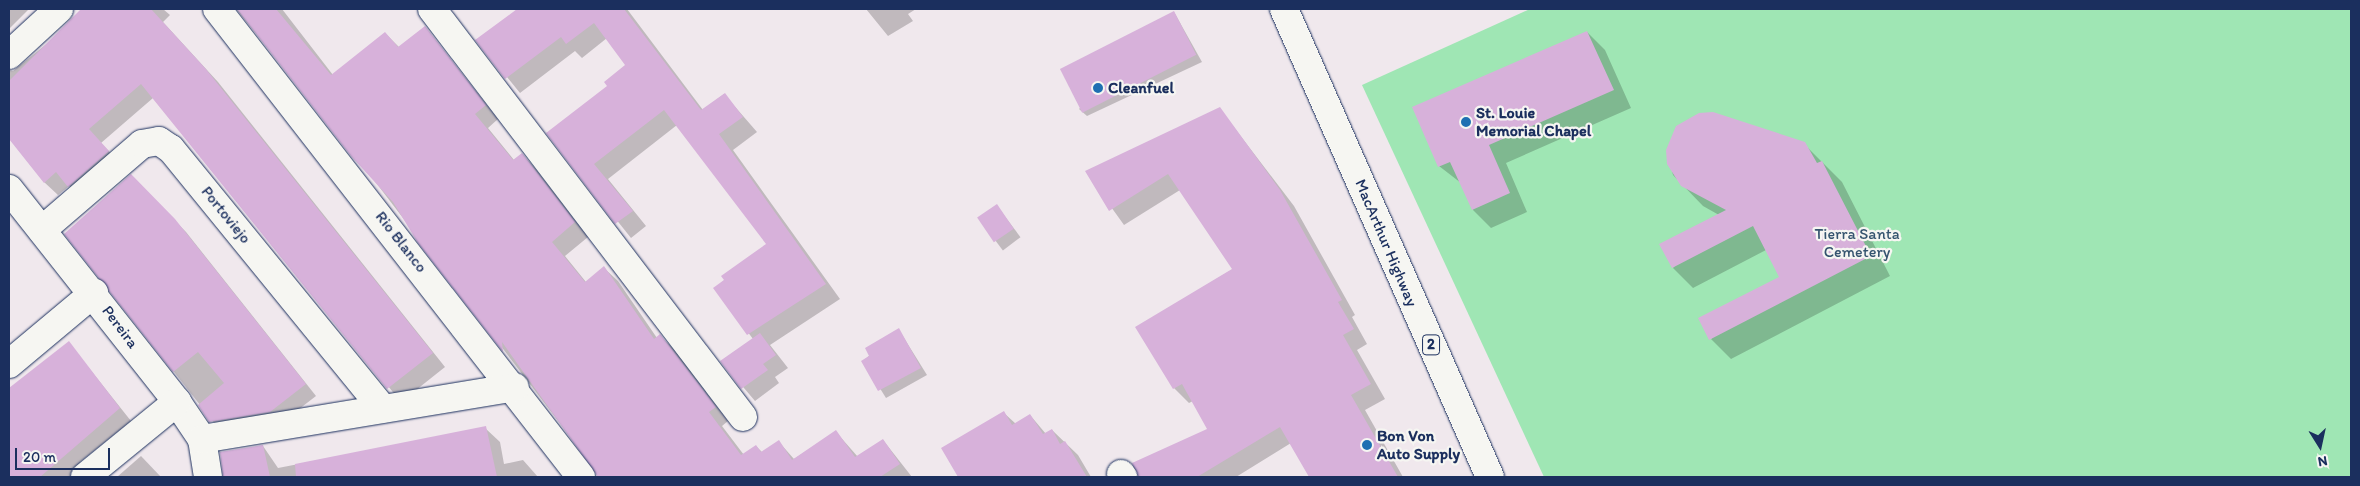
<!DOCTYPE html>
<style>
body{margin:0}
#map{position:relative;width:2360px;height:486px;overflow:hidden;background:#f0e8ed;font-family:Itim,sans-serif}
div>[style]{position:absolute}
.green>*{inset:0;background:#9fe6b4}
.shadow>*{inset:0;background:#0003;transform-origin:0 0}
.building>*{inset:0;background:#d7b1da;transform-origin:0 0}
.roads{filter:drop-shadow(0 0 1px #1b2f5e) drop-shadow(0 0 1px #1b2f5e)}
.minor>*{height:28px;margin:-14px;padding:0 14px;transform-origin:14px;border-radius:14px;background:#f6f6f2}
.trunk>*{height:28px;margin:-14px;padding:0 14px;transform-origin:14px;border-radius:14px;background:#f6f6f2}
.dots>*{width:14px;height:14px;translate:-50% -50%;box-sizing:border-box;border:2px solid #f6f6f2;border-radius:50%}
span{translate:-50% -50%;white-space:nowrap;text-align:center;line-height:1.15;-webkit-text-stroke:4.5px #f6f6f2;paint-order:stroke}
.shield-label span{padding:1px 4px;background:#f6f6f2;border:1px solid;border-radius:4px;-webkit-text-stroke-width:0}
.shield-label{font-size:15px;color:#1b2f5e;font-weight:700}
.poi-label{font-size:16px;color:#1b2f5e;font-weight:700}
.left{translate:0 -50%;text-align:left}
.street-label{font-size:16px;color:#1b2f5e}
.park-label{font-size:16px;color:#35546f}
.frame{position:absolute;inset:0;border:10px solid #1b2f5e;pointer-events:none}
.north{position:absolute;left:2295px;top:421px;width:50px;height:50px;-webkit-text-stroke:4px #f6f6f2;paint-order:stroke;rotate:170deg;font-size:14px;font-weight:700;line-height:20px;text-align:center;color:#1b2f5e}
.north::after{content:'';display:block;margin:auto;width:18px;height:22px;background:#1b2f5e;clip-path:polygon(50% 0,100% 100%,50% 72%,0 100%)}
.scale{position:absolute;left:15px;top:448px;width:95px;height:22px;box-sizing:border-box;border:2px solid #1b2f5e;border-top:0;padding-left:6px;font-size:15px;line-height:18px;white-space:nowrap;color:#1b2f5e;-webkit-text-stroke:4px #f6f6f2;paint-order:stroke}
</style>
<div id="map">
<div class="green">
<div style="clip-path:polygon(1530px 9px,2351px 9px,2351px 477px,1544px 477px,1362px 85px)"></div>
</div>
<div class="shadow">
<div style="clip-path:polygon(9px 9px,29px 9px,9px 29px)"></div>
<div style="clip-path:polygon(90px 9px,163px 9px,170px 15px,163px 22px,218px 82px,445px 367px,401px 402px,153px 98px,101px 143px,122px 165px,83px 199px,69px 186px,58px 195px,44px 182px,9px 138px,9px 70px,13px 71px)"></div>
<div style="clip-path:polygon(236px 9px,282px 9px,333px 75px,385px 33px,400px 48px,425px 27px,498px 119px,488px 128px,514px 160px,522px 154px,535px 168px,588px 237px,565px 256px,586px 282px,604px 268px,618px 281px,657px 338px,660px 336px,674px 349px,728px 421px,722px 426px,744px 455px,756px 446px,763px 453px,779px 442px,794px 459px,836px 432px,858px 457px,883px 440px,912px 477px,601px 477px,354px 154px)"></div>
<div style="clip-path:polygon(520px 9px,627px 9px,703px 110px,724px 94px,757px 132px,733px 150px,840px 299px,770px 345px,788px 368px,775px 377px,779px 383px,755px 401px,721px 361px,753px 339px,715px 288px,767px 244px,677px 125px,608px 179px,646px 226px,631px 238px,548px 134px,609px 86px,627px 65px,607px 38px,582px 58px,575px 51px,520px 93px,477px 40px)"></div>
<div style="clip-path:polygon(866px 9px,916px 9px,908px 14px,913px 21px,888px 36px)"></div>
<div style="clip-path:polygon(1174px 12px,1202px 62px,1087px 116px,1079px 109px)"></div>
<div style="clip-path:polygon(1587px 32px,1605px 50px,1631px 108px,1506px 163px,1527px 212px,1491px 228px,1473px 210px,1461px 183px,1439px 166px,1414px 108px)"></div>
<div style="clip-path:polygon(1220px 109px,1294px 206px,1355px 315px,1352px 317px,1367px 344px,1357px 350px,1385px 399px,1365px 410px,1403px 477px,1310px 477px,1291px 443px,1236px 477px,1139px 477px,1209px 430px,1193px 401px,1189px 403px,1174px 388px,1137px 327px,1233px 269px,1180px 190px,1124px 225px,1086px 172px)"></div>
<div style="clip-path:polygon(1804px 144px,1842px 182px,1890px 276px,1731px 359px,1711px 339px,1781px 278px,1766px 250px,1693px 288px,1673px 268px,1719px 215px,1703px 206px,1673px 175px,1667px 150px)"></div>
<div style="clip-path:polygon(131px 176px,186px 232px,316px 396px,281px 423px,222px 433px,66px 234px)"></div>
<div style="left:997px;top:206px;width:39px;height:22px;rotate:53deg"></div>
<div style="clip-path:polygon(899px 330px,927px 375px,886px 398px,863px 361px)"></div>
<div style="clip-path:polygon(69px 343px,131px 421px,80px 462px,88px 477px,9px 477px,9px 417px,30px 399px)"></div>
<div style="clip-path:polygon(1004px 413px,1016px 424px,1030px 415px,1046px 434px,1052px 430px,1078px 455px,1091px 477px,959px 477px,943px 448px)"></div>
<div style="clip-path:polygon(485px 428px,500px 442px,504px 464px,523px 460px,538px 477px,224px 477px,263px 446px,278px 468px)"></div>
<div style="clip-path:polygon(141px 456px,161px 477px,117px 477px)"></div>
</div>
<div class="building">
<div style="clip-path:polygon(81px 9px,151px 9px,205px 68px,433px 353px,387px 389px,141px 84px,89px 129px,109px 151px,68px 187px,56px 172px,44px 183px,9px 139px,9px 81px)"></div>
<div style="clip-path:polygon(237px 9px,276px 9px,331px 75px,385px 32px,398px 47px,425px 26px,486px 105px,475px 114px,513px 160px,522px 153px,575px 222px,552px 242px,585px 282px,604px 266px,654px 339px,660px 334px,716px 407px,709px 412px,741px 455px,756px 445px,761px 452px,779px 440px,792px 460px,836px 430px,855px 457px,883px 439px,900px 464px,880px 477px,598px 477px,502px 342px,503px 352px,418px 243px,393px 202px,351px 156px)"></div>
<div style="clip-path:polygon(517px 9px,624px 9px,701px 110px,725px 93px,743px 117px,719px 134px,826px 284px,747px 335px,713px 288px,724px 280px,721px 276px,766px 244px,664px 110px,594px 164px,633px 211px,615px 224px,546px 133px,607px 86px,604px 82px,625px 65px,594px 23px,566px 44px,561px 37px,505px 79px,475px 40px)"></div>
<div style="left:1174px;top:11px;width:49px;height:128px;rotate:63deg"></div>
<div style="clip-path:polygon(1587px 31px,1614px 90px,1489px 145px,1510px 193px,1472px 210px,1450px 162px,1438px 167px,1412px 107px)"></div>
<div style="clip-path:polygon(1220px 107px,1280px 190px,1342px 300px,1338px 302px,1354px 329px,1343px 335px,1371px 384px,1351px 395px,1398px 477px,1309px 477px,1280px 427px,1197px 477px,1138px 477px,1132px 463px,1207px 429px,1182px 384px,1173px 389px,1135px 327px,1232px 269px,1168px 174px,1109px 211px,1085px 171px)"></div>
<div style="clip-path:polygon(1713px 112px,1805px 142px,1817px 163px,1822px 161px,1871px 256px,1709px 340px,1698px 318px,1779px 277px,1753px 226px,1672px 268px,1659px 244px,1726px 210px,1681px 186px,1667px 164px,1666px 150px,1676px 126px,1699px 113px)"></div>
<div style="clip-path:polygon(131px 174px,175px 219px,306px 384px,270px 412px,209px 422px,198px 405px,224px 383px,198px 352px,173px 372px,64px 234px)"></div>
<div style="left:997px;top:204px;width:30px;height:24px;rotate:56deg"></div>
<div style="clip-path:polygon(899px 328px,921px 368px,878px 391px,861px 361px,869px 356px,865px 348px)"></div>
<div style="clip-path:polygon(760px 333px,776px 355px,763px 364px,768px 370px,741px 389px,720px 361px)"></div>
<div style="clip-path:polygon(69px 341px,120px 408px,40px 477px,9px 477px,9px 388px)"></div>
<div style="clip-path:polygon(1004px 411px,1012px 425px,1030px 414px,1043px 434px,1052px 429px,1060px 444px,1065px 441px,1087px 477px,958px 477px,941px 448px)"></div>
<div style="clip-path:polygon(486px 426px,497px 477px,296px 477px,295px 464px)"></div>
<div style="clip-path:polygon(263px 445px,270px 477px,223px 477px,220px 452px)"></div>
</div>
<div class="roads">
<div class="minor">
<div style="left:217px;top:9px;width:593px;rotate:52.13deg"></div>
<div style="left:432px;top:9px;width:513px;rotate:52.68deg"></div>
<div style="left:9px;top:55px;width:68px;rotate:-42.6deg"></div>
<div style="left:9px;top:189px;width:271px;rotate:51.7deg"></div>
<div style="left:177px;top:402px;width:45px;rotate:56deg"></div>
<div style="left:202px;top:439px;width:38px;rotate:81deg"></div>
<div style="left:42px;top:230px;width:132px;rotate:-40.7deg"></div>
<div style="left:142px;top:144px;width:17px;rotate:-10deg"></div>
<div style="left:159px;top:141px;width:14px;rotate:34deg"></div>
<div style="left:171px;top:149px;width:335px;rotate:50.8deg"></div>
<div style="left:9px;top:364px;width:111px;rotate:-39.9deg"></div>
<div style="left:202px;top:439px;width:317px;rotate:-9.4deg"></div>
<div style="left:1121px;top:474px;width:4px;rotate:56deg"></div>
<div style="left:85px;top:477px;width:119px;rotate:-39.2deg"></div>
</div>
<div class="trunk">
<div style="left:1284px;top:9px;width:511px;rotate:66.24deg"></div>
</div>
</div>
<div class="dots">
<div style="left:1098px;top:88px;background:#1f6fb2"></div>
<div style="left:1466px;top:122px;background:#1f6fb2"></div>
<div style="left:1367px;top:445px;background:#1f6fb2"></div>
</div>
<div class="shield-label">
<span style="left:1431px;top:345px">2</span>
</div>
<div class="poi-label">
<span class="left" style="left:1108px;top:88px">Cleanfuel</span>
<span class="left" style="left:1476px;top:122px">St. Louie<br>Memorial Chapel</span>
<span class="left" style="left:1377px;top:445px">Bon Von<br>Auto Supply</span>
</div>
<div class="street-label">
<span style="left:226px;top:215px;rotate:51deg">Portoviejo</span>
<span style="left:401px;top:242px;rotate:52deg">Rio Blanco</span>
<span style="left:1386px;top:243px;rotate:67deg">MacArthur Highway</span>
<span style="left:120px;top:327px;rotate:53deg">Pereira</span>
</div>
<div class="park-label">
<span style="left:1857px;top:243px">Tierra Santa<br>Cemetery</span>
</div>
<div class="frame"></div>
<div class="north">N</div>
<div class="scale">20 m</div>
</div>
